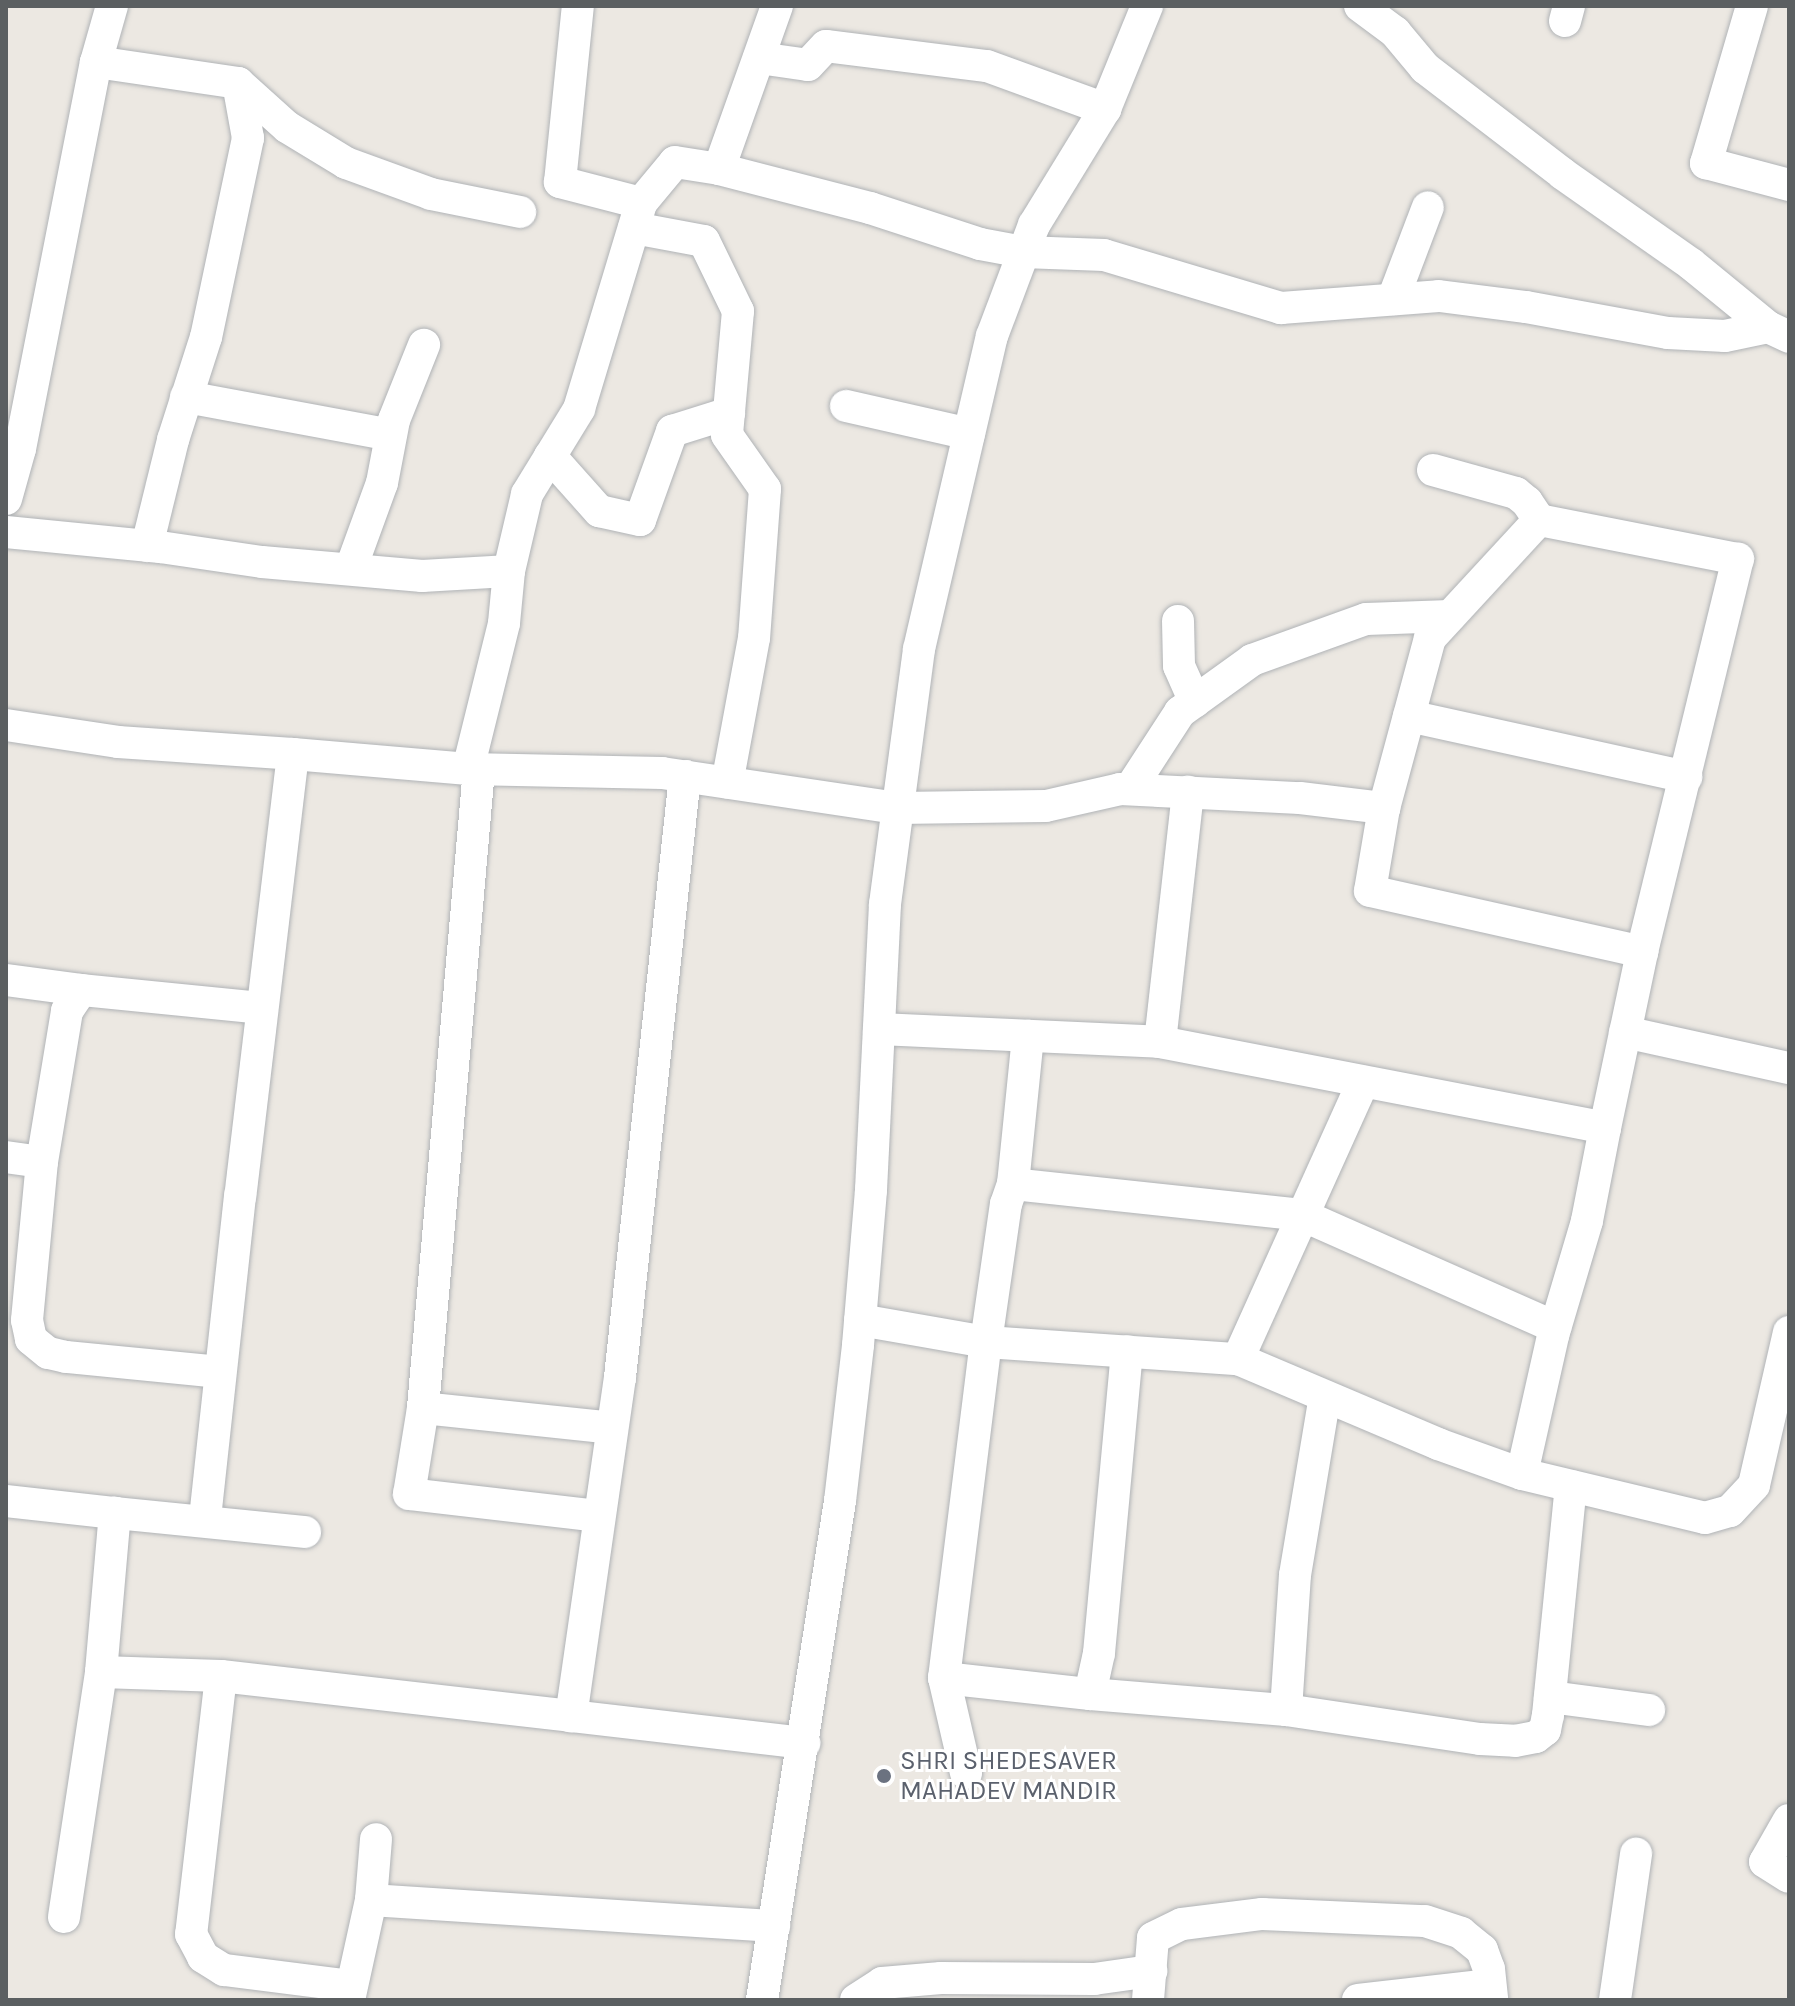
<!DOCTYPE html>
<style>
body{margin:0}
#map{position:relative;width:1795px;height:2006px;overflow:hidden;background:#ece8e2;font-family:Karla,sans-serif}
div>[style]{position:absolute}
.roads{filter:drop-shadow(0 0 2px #b0b3b6) drop-shadow(0 0 2px #b0b3b6)}
.minor>*{height:32px;margin:-16px;padding:0 16px;transform-origin:16px;border-radius:16px;background:#fff}
.dots>*{width:22px;height:22px;translate:-50% -50%;box-sizing:border-box;border:4px solid #fff;border-radius:50%}
span{translate:-50% -50%;white-space:nowrap;text-align:center;line-height:1.15;-webkit-text-stroke:6px #fff;paint-order:stroke}
.worship-label{font-size:26px;color:#5b616d}
.left{translate:0 -50%;text-align:left}
.frame{position:absolute;inset:0;border:8px solid #5b5f61;pointer-events:none}
</style>
<div id="map">
<div class="roads">
<div class="minor">
<div style="left:777px;top:6px;width:173px;rotate:109.6deg"></div>
<div style="left:719px;top:169px;width:156px;rotate:14.5deg"></div>
<div style="left:870px;top:208px;width:116px;rotate:18.1deg"></div>
<div style="left:980px;top:244px;width:44px;rotate:10.5deg"></div>
<div style="left:1023px;top:252px;width:81px;rotate:2.1deg"></div>
<div style="left:1104px;top:255px;width:185px;rotate:16.7deg"></div>
<div style="left:1281px;top:308px;width:158px;rotate:-4.3deg"></div>
<div style="left:1439px;top:296px;width:88px;rotate:7.2deg"></div>
<div style="left:1526px;top:307px;width:144px;rotate:10.4deg"></div>
<div style="left:1668px;top:333px;width:57px;rotate:3deg"></div>
<div style="left:1725px;top:336px;width:44px;rotate:-11.8deg"></div>
<div style="left:1360px;top:6px;width:44px;rotate:36.6deg"></div>
<div style="left:1395px;top:32px;width:47px;rotate:50.2deg"></div>
<div style="left:1425px;top:68px;width:174px;rotate:37.5deg"></div>
<div style="left:1563px;top:174px;width:156px;rotate:35.1deg"></div>
<div style="left:1691px;top:264px;width:99px;rotate:39.3deg"></div>
<div style="left:1768px;top:327px;width:23px;rotate:25deg"></div>
<div style="left:1752px;top:6px;width:164px;rotate:106.3deg"></div>
<div style="left:1706px;top:163px;width:86px;rotate:14.8deg"></div>
<div style="left:1565px;top:21px;width:16px;rotate:-75deg"></div>
<div style="left:759px;top:58px;width:49px;rotate:8.1deg"></div>
<div style="left:808px;top:65px;width:26px;rotate:-47deg"></div>
<div style="left:826px;top:46px;width:162px;rotate:7.1deg"></div>
<div style="left:987px;top:66px;width:126px;rotate:20deg"></div>
<div style="left:96px;top:62px;width:144px;rotate:8.4deg"></div>
<div style="left:238px;top:83px;width:56px;rotate:79.7deg"></div>
<div style="left:248px;top:138px;width:203px;rotate:101.9deg"></div>
<div style="left:206px;top:337px;width:108px;rotate:107.8deg"></div>
<div style="left:173px;top:440px;width:109px;rotate:103.8deg"></div>
<div style="left:238px;top:83px;width:66px;rotate:41.9deg"></div>
<div style="left:287px;top:127px;width:69px;rotate:31.4deg"></div>
<div style="left:346px;top:163px;width:90px;rotate:20deg"></div>
<div style="left:431px;top:194px;width:91px;rotate:11.4deg"></div>
<div style="left:641px;top:203px;width:53px;rotate:-50.3deg"></div>
<div style="left:675px;top:162px;width:45px;rotate:9deg"></div>
<div style="left:634px;top:228px;width:71px;rotate:10.5deg"></div>
<div style="left:704px;top:241px;width:78px;rotate:64.1deg"></div>
<div style="left:738px;top:311px;width:124px;rotate:95.1deg"></div>
<div style="left:727px;top:435px;width:66px;rotate:54.9deg"></div>
<div style="left:765px;top:489px;width:149px;rotate:94.2deg"></div>
<div style="left:754px;top:638px;width:147px;rotate:100.5deg"></div>
<div style="left:1393px;top:299px;width:98px;rotate:-69.2deg"></div>
<div style="left:186px;top:397px;width:208px;rotate:10.5deg"></div>
<div style="left:846px;top:406px;width:126px;rotate:12.8deg"></div>
<div style="left:550px;top:456px;width:74px;rotate:48.3deg"></div>
<div style="left:599px;top:511px;width:42px;rotate:12.4deg"></div>
<div style="left:640px;top:520px;width:95px;rotate:-70.2deg"></div>
<div style="left:672px;top:431px;width:60px;rotate:-17.5deg"></div>
<div style="left:1433px;top:470px;width:86px;rotate:15.5deg"></div>
<div style="left:1516px;top:493px;width:14px;rotate:39deg"></div>
<div style="left:1527px;top:502px;width:22px;rotate:56deg"></div>
<div style="left:6px;top:499px;width:52px;rotate:-74.4deg"></div>
<div style="left:20px;top:449px;width:394px;rotate:-78.9deg"></div>
<div style="left:96px;top:62px;width:58px;rotate:-74.1deg"></div>
<div style="left:6px;top:532px;width:155px;rotate:5.6deg"></div>
<div style="left:160px;top:547px;width:103px;rotate:8.4deg"></div>
<div style="left:262px;top:562px;width:161px;rotate:5deg"></div>
<div style="left:422px;top:576px;width:87px;rotate:-3.3deg"></div>
<div style="left:351px;top:568px;width:90px;rotate:-70deg"></div>
<div style="left:382px;top:483px;width:64px;rotate:-79.2deg"></div>
<div style="left:394px;top:420px;width:81px;rotate:-68.2deg"></div>
<div style="left:1178px;top:621px;width:45px;rotate:88.7deg"></div>
<div style="left:1179px;top:666px;width:39px;rotate:66deg"></div>
<div style="left:1409px;top:716px;width:284px;rotate:12.4deg"></div>
<div style="left:6px;top:725px;width:113px;rotate:8.6deg"></div>
<div style="left:118px;top:742px;width:175px;rotate:3.9deg"></div>
<div style="left:293px;top:754px;width:445px;rotate:96.8deg"></div>
<div style="left:240px;top:1196px;width:326px;rotate:96.2deg"></div>
<div style="left:293px;top:754px;width:176px;rotate:4.9deg"></div>
<div style="left:468px;top:769px;width:194px;rotate:1.2deg"></div>
<div style="left:662px;top:773px;width:238px;rotate:8.5deg"></div>
<div style="left:897px;top:808px;width:149px;rotate:-0.8deg"></div>
<div style="left:1046px;top:806px;width:76px;rotate:-12.9deg"></div>
<div style="left:1120px;top:789px;width:180px;rotate:2.9deg"></div>
<div style="left:1300px;top:798px;width:85px;rotate:6.8deg"></div>
<div style="left:468px;top:769px;width:150px;rotate:-76.1deg"></div>
<div style="left:504px;top:623px;width:52px;rotate:-84.5deg"></div>
<div style="left:509px;top:571px;width:79px;rotate:-76.8deg"></div>
<div style="left:527px;top:494px;width:100px;rotate:-58.5deg"></div>
<div style="left:579px;top:409px;width:215px;rotate:-73.2deg"></div>
<div style="left:641px;top:203px;width:84px;rotate:-165.5deg"></div>
<div style="left:560px;top:182px;width:177px;rotate:-84.2deg"></div>
<div style="left:479px;top:769px;width:641px;rotate:95.01deg"></div>
<div style="left:423px;top:1408px;width:87px;rotate:99.2deg"></div>
<div style="left:409px;top:1494px;width:191px;rotate:6.6deg"></div>
<div style="left:685px;top:776px;width:605px;rotate:96.17deg"></div>
<div style="left:620px;top:1377px;width:343px;rotate:98.2deg"></div>
<div style="left:571px;top:1716px;width:235px;rotate:6.6deg"></div>
<div style="left:1130px;top:789px;width:92px;rotate:-57deg"></div>
<div style="left:1180px;top:712px;width:89px;rotate:-35.8deg"></div>
<div style="left:1252px;top:660px;width:121px;rotate:-19.8deg"></div>
<div style="left:1366px;top:619px;width:84px;rotate:-2deg"></div>
<div style="left:6px;top:980px;width:76px;rotate:7.6deg"></div>
<div style="left:879px;top:1029px;width:281px;rotate:2.6deg"></div>
<div style="left:1160px;top:1042px;width:453px;rotate:10.9deg"></div>
<div style="left:1605px;top:1128px;width:95px;rotate:101deg"></div>
<div style="left:1587px;top:1221px;width:120px;rotate:106.5deg"></div>
<div style="left:1553px;top:1336px;width:141px;rotate:102.7deg"></div>
<div style="left:1625px;top:1032px;width:168px;rotate:12.4deg"></div>
<div style="left:1160px;top:1042px;width:252px;rotate:-83.6deg"></div>
<div style="left:1605px;top:1128px;width:180px;rotate:-78.1deg"></div>
<div style="left:1642px;top:952px;width:405px;rotate:-76.3deg"></div>
<div style="left:1738px;top:559px;width:203px;rotate:-168.9deg"></div>
<div style="left:1539px;top:520px;width:161px;rotate:132.7deg"></div>
<div style="left:1430px;top:638px;width:176px;rotate:105.1deg"></div>
<div style="left:1384px;top:808px;width:84px;rotate:99.6deg"></div>
<div style="left:1370px;top:891px;width:279px;rotate:12.6deg"></div>
<div style="left:6px;top:1157px;width:36px;rotate:8deg"></div>
<div style="left:1013px;top:1184px;width:291px;rotate:6.1deg"></div>
<div style="left:1302px;top:1215px;width:277px;rotate:23.9deg"></div>
<div style="left:860px;top:1320px;width:128px;rotate:9.9deg"></div>
<div style="left:986px;top:1342px;width:253px;rotate:3.9deg"></div>
<div style="left:1238px;top:1359px;width:217px;rotate:23deg"></div>
<div style="left:1438px;top:1444px;width:89px;rotate:19.7deg"></div>
<div style="left:1522px;top:1474px;width:188px;rotate:13.5deg"></div>
<div style="left:1705px;top:1518px;width:26px;rotate:-16deg"></div>
<div style="left:1730px;top:1511px;width:35px;rotate:-47deg"></div>
<div style="left:1754px;top:1485px;width:157px;rotate:-77.1deg"></div>
<div style="left:1238px;top:1359px;width:304px;rotate:-65.7deg"></div>
<div style="left:220px;top:1372px;width:155px;rotate:-174.4deg"></div>
<div style="left:66px;top:1357px;width:18px;rotate:-167deg"></div>
<div style="left:48px;top:1353px;width:22px;rotate:-141deg"></div>
<div style="left:31px;top:1339px;width:19px;rotate:-102deg"></div>
<div style="left:27px;top:1320px;width:159px;rotate:-84.6deg"></div>
<div style="left:42px;top:1162px;width:153px;rotate:-80.6deg"></div>
<div style="left:67px;top:1011px;width:25px;rotate:-56deg"></div>
<div style="left:81px;top:990px;width:182px;rotate:5.7deg"></div>
<div style="left:423px;top:1408px;width:190px;rotate:6deg"></div>
<div style="left:6px;top:1501px;width:110px;rotate:6.3deg"></div>
<div style="left:101px;top:1672px;width:160px;rotate:-85deg"></div>
<div style="left:115px;top:1513px;width:191px;rotate:5.7deg"></div>
<div style="left:221px;top:1676px;width:260px;rotate:96.6deg"></div>
<div style="left:191px;top:1934px;width:26px;rotate:62deg"></div>
<div style="left:203px;top:1957px;width:25px;rotate:32deg"></div>
<div style="left:224px;top:1970px;width:127px;rotate:7.2deg"></div>
<div style="left:944px;top:1678px;width:147px;rotate:6.3deg"></div>
<div style="left:1090px;top:1694px;width:42px;rotate:-77.6deg"></div>
<div style="left:1099px;top:1653px;width:303px;rotate:-84.7deg"></div>
<div style="left:1090px;top:1694px;width:197px;rotate:4.7deg"></div>
<div style="left:1286px;top:1710px;width:196px;rotate:8.5deg"></div>
<div style="left:1480px;top:1739px;width:35px;rotate:3deg"></div>
<div style="left:1515px;top:1741px;width:21px;rotate:-11deg"></div>
<div style="left:1536px;top:1737px;width:11px;rotate:-38deg"></div>
<div style="left:1545px;top:1730px;width:15px;rotate:-79deg"></div>
<div style="left:1548px;top:1715px;width:230px;rotate:-84.3deg"></div>
<div style="left:1550px;top:1697px;width:100px;rotate:7.5deg"></div>
<div style="left:1286px;top:1710px;width:135px;rotate:-86.2deg"></div>
<div style="left:1295px;top:1575px;width:181px;rotate:-80.5deg"></div>
<div style="left:966px;top:1773px;width:98px;rotate:-103deg"></div>
<div style="left:944px;top:1678px;width:339px;rotate:-82.9deg"></div>
<div style="left:986px;top:1342px;width:139px;rotate:-81.8deg"></div>
<div style="left:1006px;top:1204px;width:21px;rotate:-71deg"></div>
<div style="left:1013px;top:1184px;width:149px;rotate:-84.2deg"></div>
<div style="left:1789px;top:1820px;width:48px;rotate:119.7deg"></div>
<div style="left:1765px;top:1862px;width:28px;rotate:32deg"></div>
<div style="left:371px;top:1900px;width:61px;rotate:-85.3deg"></div>
<div style="left:64px;top:1917px;width:248px;rotate:-81.4deg"></div>
<div style="left:101px;top:1672px;width:120px;rotate:1.9deg"></div>
<div style="left:221px;top:1676px;width:352px;rotate:6.5deg"></div>
<div style="left:349px;top:2000px;width:102px;rotate:-77.6deg"></div>
<div style="left:371px;top:1900px;width:404px;rotate:3.7deg"></div>
<div style="left:762px;top:2000px;width:505px;rotate:-81.12deg"></div>
<div style="left:840px;top:1501px;width:157px;rotate:-83.4deg"></div>
<div style="left:858px;top:1345px;width:156px;rotate:-85.2deg"></div>
<div style="left:871px;top:1190px;width:286px;rotate:-87.2deg"></div>
<div style="left:885px;top:904px;width:257px;rotate:-82.4deg"></div>
<div style="left:919px;top:649px;width:321px;rotate:-76.9deg"></div>
<div style="left:992px;top:336px;width:119px;rotate:-69.3deg"></div>
<div style="left:1034px;top:225px;width:136px;rotate:-58.5deg"></div>
<div style="left:1105px;top:109px;width:111px;rotate:-67.8deg"></div>
<div style="left:856px;top:2000px;width:31px;rotate:-33deg"></div>
<div style="left:882px;top:1983px;width:59px;rotate:-4.8deg"></div>
<div style="left:941px;top:1978px;width:153px;rotate:0.4deg"></div>
<div style="left:1094px;top:1979px;width:58px;rotate:-8deg"></div>
<div style="left:1148px;top:2000px;width:62px;rotate:-85.4deg"></div>
<div style="left:1153px;top:1938px;width:32px;rotate:-26deg"></div>
<div style="left:1182px;top:1924px;width:81px;rotate:-7.1deg"></div>
<div style="left:1262px;top:1914px;width:163px;rotate:2.5deg"></div>
<div style="left:1425px;top:1921px;width:38px;rotate:18deg"></div>
<div style="left:1461px;top:1933px;width:27px;rotate:39deg"></div>
<div style="left:1482px;top:1950px;width:20px;rotate:70deg"></div>
<div style="left:1489px;top:1969px;width:31px;rotate:84deg"></div>
<div style="left:1358px;top:2000px;width:133px;rotate:-6.5deg"></div>
<div style="left:1615px;top:2000px;width:148px;rotate:-81.8deg"></div>
</div>
</div>
<div class="dots">
<div style="left:884px;top:1776px;background:#6b7280"></div>
</div>
<div class="worship-label">
<span class="left" style="left:900px;top:1776px">SHRI SHEDESAVER<br>MAHADEV MANDIR</span>
</div>
<div class="frame"></div>
</div>
